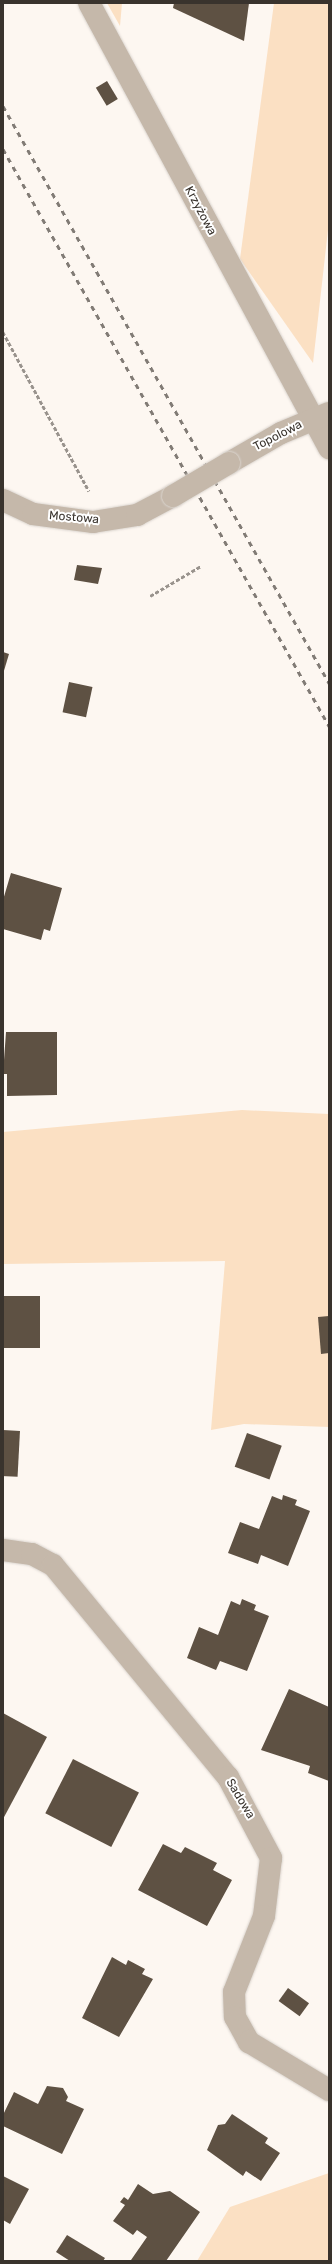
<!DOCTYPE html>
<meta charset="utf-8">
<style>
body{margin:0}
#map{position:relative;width:332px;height:2264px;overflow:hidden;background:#fdf7f1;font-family:Rubik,sans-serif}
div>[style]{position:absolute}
.green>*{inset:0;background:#fbe0c3}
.building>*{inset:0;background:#5e5143;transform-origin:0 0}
.path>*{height:2.5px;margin-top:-1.25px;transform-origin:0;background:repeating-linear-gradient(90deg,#99938d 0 4px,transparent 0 6px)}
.roads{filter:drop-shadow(0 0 1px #dad4ce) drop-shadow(0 0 1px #dad4ce)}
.minor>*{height:22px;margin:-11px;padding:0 11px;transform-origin:11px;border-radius:11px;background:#c5b8aa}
.rail>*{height:3px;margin-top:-1.5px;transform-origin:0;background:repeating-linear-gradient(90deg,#817b75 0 5px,transparent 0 10px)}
.bridges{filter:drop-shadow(0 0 1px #dad4ce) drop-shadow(0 0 1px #dad4ce)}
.minor-bridge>*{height:22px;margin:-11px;padding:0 11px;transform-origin:11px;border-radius:11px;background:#c5b8aa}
span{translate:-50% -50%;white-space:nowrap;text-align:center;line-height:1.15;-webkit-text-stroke:4px #fff;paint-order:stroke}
.street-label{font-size:12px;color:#39332d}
.frame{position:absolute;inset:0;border:4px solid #39332d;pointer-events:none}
</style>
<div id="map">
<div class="green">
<div style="clip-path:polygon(107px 3px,122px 3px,120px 26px)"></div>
<div style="clip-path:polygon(274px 3px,329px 3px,329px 221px,313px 363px,240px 259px)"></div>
<div style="clip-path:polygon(242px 1110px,329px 1114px,329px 1427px,244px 1424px,211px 1430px,225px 1261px,3px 1264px,3px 1132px)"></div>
<div style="clip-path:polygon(329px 2173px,329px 2261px,197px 2261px,230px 2207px)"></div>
</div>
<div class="building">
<div style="clip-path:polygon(174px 3px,249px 3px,244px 41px,173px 8px)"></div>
<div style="left:107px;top:81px;width:21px;height:13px;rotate:59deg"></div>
<div style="clip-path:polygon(77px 565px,102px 568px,98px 584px,74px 580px)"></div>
<div style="clip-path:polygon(3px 652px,9px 654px,3px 674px)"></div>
<div style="left:69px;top:682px;width:24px;height:31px;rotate:12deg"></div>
<div style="clip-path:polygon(11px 873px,62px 888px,50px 931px,44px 929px,41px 940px,3px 929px,3px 900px)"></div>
<div style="clip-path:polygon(6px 1032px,57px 1032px,57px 1095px,7px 1096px,7px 1074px,3px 1074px)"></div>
<div style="left:40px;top:1296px;width:52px;height:37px;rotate:90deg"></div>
<div style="clip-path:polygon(329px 1316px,329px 1353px,321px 1354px,318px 1317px)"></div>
<div style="left:3px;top:1430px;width:17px;height:46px;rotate:3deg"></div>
<div style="left:247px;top:1433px;width:37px;height:36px;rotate:20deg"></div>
<div style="clip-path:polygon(283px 1495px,297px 1500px,295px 1505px,310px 1511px,288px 1566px,261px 1555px,258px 1564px,228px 1553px,240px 1522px,259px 1529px,272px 1496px,282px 1500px)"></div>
<div style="clip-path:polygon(242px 1599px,256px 1605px,254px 1610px,269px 1616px,247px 1671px,220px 1661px,216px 1670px,187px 1658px,199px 1627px,218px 1635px,231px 1601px,240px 1605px)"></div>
<div style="clip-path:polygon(289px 1689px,329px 1707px,329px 1781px,308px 1773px,310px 1766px,261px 1750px)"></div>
<div style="clip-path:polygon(3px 1713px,47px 1737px,3px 1819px)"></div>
<div style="left:73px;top:1759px;width:74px;height:61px;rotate:27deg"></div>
<div style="clip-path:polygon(163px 1844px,181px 1853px,185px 1847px,217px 1863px,213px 1870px,232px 1880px,207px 1926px,138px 1890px)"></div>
<div style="clip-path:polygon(112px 1957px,126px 1965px,128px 1960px,145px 1969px,142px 1974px,153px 1979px,119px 2037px,82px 2018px)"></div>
<div style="left:288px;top:1988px;width:26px;height:16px;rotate:36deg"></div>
<div style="clip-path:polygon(47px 2086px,63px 2088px,68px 2097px,66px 2101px,84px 2109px,62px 2154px,3px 2126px,3px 2115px,14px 2092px,38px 2104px)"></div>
<div style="clip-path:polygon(232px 2114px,268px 2138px,265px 2143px,280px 2153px,261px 2181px,246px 2171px,243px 2176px,207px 2150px,218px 2125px,225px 2124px)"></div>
<div style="clip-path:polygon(3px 2176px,29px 2189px,10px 2224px,3px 2220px)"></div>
<div style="clip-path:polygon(138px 2184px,153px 2194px,170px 2191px,200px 2212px,166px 2261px,131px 2260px,147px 2237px,137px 2230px,133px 2235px,113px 2221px,125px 2205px,120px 2202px,124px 2197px,128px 2200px)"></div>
<div style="clip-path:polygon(67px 2235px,105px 2258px,103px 2261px,70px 2261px,56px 2252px)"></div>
</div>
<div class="path">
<div style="left:3px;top:332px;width:181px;rotate:61.6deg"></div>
<div style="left:150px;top:596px;width:59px;rotate:-30.5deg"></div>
</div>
<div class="roads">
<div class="minor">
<div style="left:89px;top:3px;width:506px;rotate:61.66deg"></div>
<div style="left:229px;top:463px;width:60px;rotate:-30deg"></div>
<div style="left:281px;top:433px;width:52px;rotate:-22.6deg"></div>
<div style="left:3px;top:500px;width:33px;rotate:25deg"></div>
<div style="left:33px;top:514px;width:61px;rotate:7.6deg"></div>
<div style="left:93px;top:522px;width:45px;rotate:-9deg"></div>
<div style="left:137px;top:515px;width:41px;rotate:-27.8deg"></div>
<div style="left:3px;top:1550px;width:29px;rotate:8deg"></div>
<div style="left:32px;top:1554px;width:24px;rotate:28deg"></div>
<div style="left:53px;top:1565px;width:275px;rotate:50.5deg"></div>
<div style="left:228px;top:1777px;width:92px;rotate:62deg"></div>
<div style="left:271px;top:1858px;width:58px;rotate:96.9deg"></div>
<div style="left:264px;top:1916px;width:82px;rotate:111.5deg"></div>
<div style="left:234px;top:1992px;width:25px;rotate:88deg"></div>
<div style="left:235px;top:2017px;width:29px;rotate:61deg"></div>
<div style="left:249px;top:2042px;width:93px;rotate:31deg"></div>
</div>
</div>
<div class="rail">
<div style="left:3px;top:106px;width:663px;rotate:60.53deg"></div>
<div style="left:3px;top:149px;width:663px;rotate:60.53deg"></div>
</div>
<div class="bridges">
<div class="minor-bridge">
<div style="left:173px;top:496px;width:65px;rotate:-30.5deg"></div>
</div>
</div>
<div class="street-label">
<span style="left:200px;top:211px;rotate:62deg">Krzyżowa</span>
<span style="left:278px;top:436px;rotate:-27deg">Topolowa</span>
<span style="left:74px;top:518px;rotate:5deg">Mostowa</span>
<span style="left:240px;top:1799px;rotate:59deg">Sadowa</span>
</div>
<div class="frame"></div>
</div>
